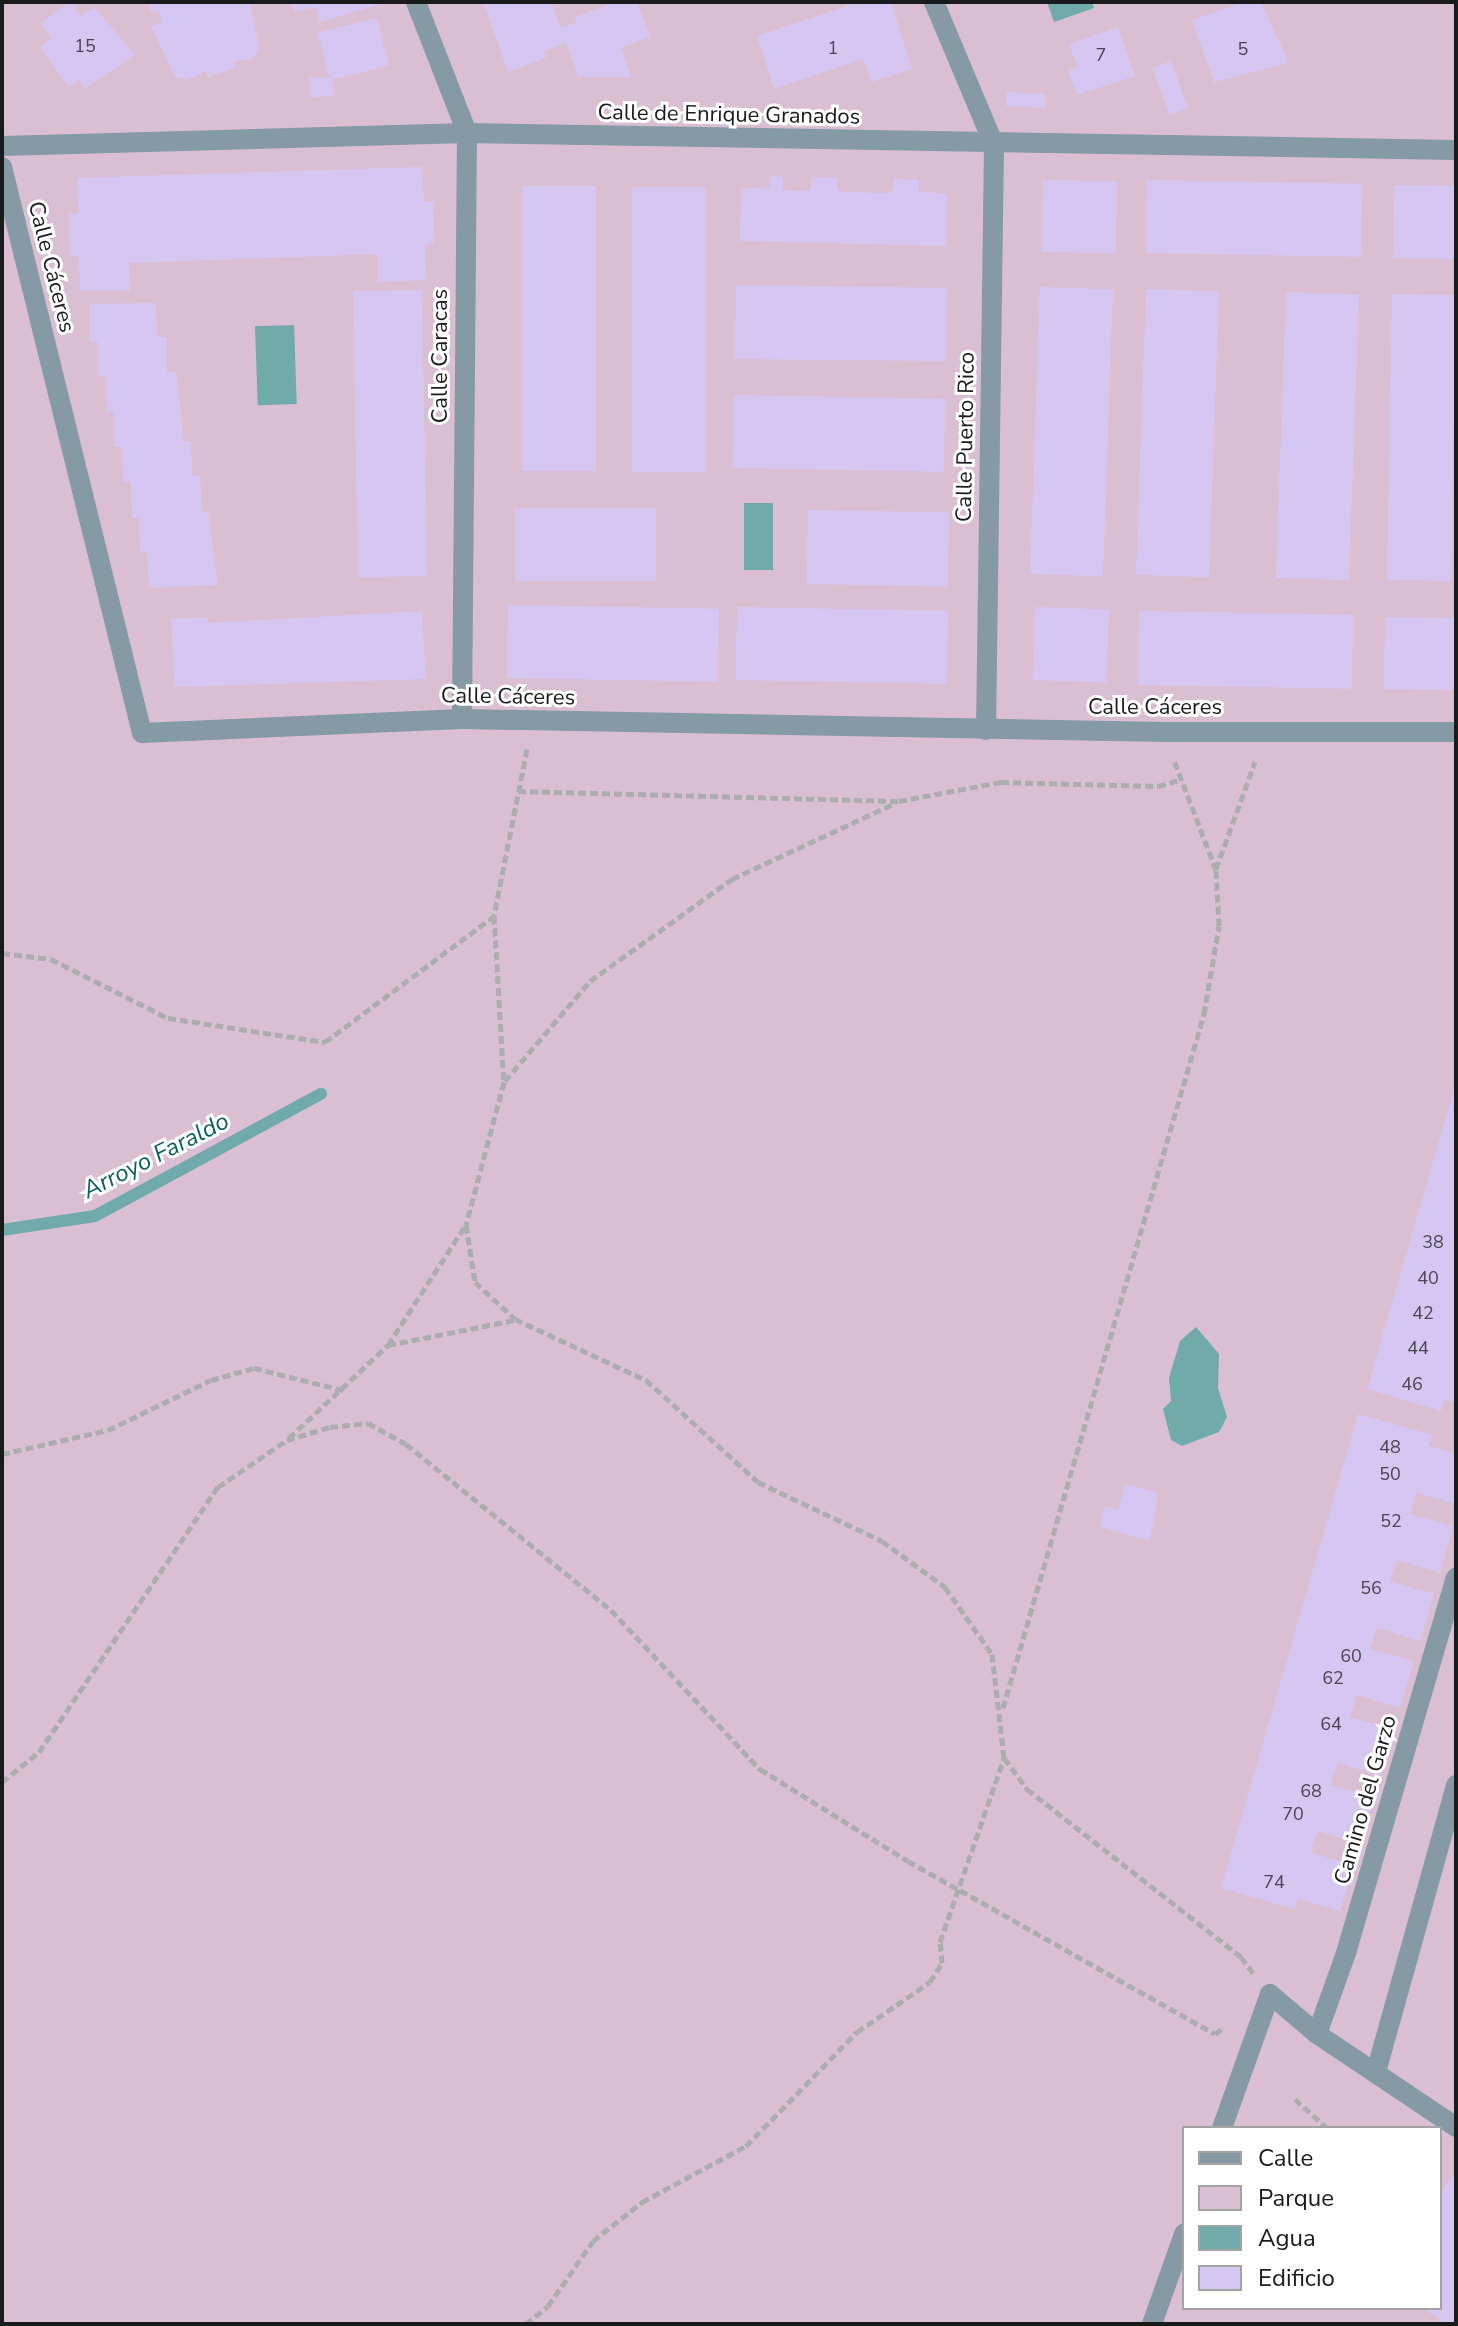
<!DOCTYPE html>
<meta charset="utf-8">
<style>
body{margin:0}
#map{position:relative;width:1458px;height:2326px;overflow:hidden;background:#eff1f4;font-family:"Nunito Sans",sans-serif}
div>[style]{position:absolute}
.green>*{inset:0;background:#dabfd3}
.water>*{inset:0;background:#70aaab;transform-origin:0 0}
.stream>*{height:12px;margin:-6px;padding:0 6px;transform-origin:6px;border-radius:6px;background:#70aaab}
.building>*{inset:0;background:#d5c7f2;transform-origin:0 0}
.path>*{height:5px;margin-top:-2.5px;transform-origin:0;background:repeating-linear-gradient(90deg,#abadaf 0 8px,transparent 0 12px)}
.minor>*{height:20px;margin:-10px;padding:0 10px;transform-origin:10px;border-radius:10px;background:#869aa5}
span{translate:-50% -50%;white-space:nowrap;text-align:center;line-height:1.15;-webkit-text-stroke:6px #fff;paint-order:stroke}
.number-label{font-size:18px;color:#484551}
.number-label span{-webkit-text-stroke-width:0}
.street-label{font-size:22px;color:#191a1b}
.water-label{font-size:24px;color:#0a5f61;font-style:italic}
.frame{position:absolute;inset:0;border:4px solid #191a1b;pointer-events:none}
.legend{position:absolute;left:1182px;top:2126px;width:260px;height:184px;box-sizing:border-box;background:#fff;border:2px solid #a3a3a4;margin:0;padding:10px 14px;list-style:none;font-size:24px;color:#191a1b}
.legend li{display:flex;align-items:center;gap:16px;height:40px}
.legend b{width:40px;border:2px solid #a3a3a4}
</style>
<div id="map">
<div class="green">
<div style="clip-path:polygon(evenodd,2px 2px,1456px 2px,1456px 2324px,2px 2324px,2px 2px,1184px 2128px,1440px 2128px,1440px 2308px,1184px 2308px,1184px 2128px)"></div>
</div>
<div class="water">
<div style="clip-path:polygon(1047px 2px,1092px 2px,1094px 8px,1054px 22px)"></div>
<div style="left:294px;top:325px;width:79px;height:39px;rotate:88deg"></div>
<div style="left:744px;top:503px;width:29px;height:67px"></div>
<div style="clip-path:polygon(1196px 1327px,1219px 1354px,1218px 1388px,1227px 1417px,1219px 1432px,1182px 1446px,1171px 1440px,1163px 1409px,1171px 1401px,1169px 1378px,1180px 1341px)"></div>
</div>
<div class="stream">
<div style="left:2px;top:1230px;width:94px;rotate:-8.6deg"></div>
<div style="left:95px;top:1216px;width:257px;rotate:-28.4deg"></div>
</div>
<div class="building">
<div style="clip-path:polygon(70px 2px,81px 16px,94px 7px,135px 55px,85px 88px,79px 80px,69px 87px,40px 48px,51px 38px,41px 23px)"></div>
<div style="clip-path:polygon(148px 2px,250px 2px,259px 49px,252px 59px,234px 62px,235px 68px,208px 77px,206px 71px,187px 80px,175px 77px,151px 26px,162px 23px,159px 13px,151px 12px)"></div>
<div style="clip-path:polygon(291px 2px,383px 2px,383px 3px,320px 22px,316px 7px,294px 12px)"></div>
<div style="clip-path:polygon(483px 2px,551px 2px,561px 28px,577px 22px,575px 17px,616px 2px,637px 2px,650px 37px,621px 48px,632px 77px,579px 77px,566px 43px,544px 51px,546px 58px,508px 72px)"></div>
<div style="clip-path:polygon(860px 2px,891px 2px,912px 69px,871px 82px,863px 59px,774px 89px,757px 36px)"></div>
<div style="clip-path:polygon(1244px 2px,1261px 2px,1289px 63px,1214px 82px,1192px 20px)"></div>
<div style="left:377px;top:18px;width:49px;height:61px;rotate:76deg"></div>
<div style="clip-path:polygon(1118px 27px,1135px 76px,1077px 95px,1068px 71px,1078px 67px,1069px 44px)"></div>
<div style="left:1171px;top:61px;width:50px;height:20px;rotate:70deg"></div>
<div style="left:333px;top:77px;width:19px;height:24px;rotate:87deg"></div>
<div style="left:1007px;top:92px;width:39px;height:14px;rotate:3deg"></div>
<div style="clip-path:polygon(422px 167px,424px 202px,433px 202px,434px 244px,425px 245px,426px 280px,377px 282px,377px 254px,129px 263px,130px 291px,80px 291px,79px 256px,70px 256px,69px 235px,69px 214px,79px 213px,77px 178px)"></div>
<div style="clip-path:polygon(770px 176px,783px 177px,783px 190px,804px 191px,811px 188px,811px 177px,837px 178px,837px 189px,844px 192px,886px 193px,893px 190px,893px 179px,919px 180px,919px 191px,947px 194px,946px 246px,740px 241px,741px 189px,770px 187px)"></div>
<div style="left:1043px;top:180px;width:74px;height:72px;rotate:1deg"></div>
<div style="left:1147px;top:180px;width:215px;height:73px;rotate:1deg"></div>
<div style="left:1394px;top:185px;width:62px;height:73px;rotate:1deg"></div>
<div style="left:522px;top:186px;width:74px;height:285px"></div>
<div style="left:632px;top:187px;width:74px;height:285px"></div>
<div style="clip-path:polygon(750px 285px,947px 288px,946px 361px,735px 359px,736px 286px)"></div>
<div style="left:1040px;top:287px;width:73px;height:287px;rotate:2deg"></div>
<div style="left:1146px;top:289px;width:73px;height:286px;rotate:2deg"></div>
<div style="left:422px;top:290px;width:286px;height:69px;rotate:89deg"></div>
<div style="left:1286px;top:292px;width:73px;height:286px;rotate:2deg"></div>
<div style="left:1392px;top:294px;width:64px;height:286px;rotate:1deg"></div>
<div style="clip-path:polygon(156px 303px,157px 337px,167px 337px,167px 372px,176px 372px,184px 442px,191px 441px,192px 476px,200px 476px,202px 513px,208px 512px,218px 585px,149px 588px,147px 552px,140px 552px,139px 518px,132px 518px,131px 482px,123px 482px,122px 447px,114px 447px,114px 412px,107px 412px,106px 376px,98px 377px,98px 342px,89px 342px,89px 304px)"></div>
<div style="left:734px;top:395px;width:211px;height:73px;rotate:1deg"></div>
<div style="left:515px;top:508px;width:141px;height:73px"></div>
<div style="left:808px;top:510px;width:141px;height:74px;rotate:1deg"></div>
<div style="left:508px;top:605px;width:211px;height:73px;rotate:1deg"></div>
<div style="left:737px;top:607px;width:211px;height:73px;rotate:1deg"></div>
<div style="left:1035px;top:607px;width:74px;height:73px;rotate:2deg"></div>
<div style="clip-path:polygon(422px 611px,426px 679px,175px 687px,171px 619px,208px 617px,208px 623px)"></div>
<div style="left:1139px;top:611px;width:214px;height:74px;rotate:1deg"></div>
<div style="left:1385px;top:617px;width:71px;height:72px;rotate:1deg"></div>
<div style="clip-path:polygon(1455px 1086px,1456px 1403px,1444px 1400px,1441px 1411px,1367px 1389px)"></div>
<div style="clip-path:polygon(1358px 1414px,1433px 1435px,1429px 1446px,1456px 1454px,1456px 1504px,1416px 1492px,1410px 1514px,1453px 1526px,1440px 1573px,1397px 1560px,1393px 1571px,1390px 1581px,1434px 1594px,1420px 1641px,1377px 1628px,1370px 1649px,1414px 1661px,1400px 1708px,1357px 1695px,1350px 1717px,1394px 1729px,1380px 1776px,1338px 1763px,1334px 1774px,1331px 1785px,1374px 1797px,1360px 1844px,1318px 1831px,1314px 1842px,1311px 1853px,1354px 1865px,1340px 1911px,1298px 1899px,1295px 1909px,1221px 1888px)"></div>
<div style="clip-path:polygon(1125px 1484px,1158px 1493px,1150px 1541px,1100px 1527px,1105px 1506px,1118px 1510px)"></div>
<div style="clip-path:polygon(1456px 2172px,1456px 2324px,1446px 2324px,1423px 2308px,1440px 2308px,1440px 2195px)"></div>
</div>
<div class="path">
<div style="left:527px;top:749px;width:170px;rotate:101.2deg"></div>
<div style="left:494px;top:916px;width:166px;rotate:86.6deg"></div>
<div style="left:504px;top:1082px;width:148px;rotate:104.9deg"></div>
<div style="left:466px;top:1225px;width:58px;rotate:81deg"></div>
<div style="left:475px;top:1282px;width:54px;rotate:42.8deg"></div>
<div style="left:515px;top:1319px;width:145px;rotate:25deg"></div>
<div style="left:646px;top:1380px;width:151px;rotate:42.3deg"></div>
<div style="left:758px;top:1482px;width:137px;rotate:25.4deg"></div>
<div style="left:882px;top:1541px;width:78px;rotate:36.1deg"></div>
<div style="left:945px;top:1587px;width:82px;rotate:55deg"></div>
<div style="left:992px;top:1654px;width:105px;rotate:83.4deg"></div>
<div style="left:1004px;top:1758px;width:39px;rotate:53deg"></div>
<div style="left:1027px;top:1789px;width:272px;rotate:38.1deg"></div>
<div style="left:1241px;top:1957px;width:21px;rotate:53deg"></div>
<div style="left:518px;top:791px;width:381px;rotate:1.5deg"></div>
<div style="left:899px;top:801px;width:104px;rotate:-10.6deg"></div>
<div style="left:1001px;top:782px;width:157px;rotate:1.5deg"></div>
<div style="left:1158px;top:786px;width:25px;rotate:-16deg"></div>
<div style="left:1216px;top:869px;width:114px;rotate:-70deg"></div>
<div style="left:2px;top:953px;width:49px;rotate:7deg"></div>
<div style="left:51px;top:959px;width:131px;rotate:26.8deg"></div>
<div style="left:168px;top:1018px;width:159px;rotate:8.7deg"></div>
<div style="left:325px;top:1042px;width:211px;rotate:-36.7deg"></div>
<div style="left:505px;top:1081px;width:131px;rotate:-49.6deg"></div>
<div style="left:590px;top:981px;width:175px;rotate:-35.7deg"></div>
<div style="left:732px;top:879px;width:180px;rotate:-25deg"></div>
<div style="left:388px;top:1345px;width:128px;rotate:-11.2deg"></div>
<div style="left:289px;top:1438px;width:136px;rotate:-43.2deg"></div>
<div style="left:388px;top:1345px;width:142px;rotate:-57.1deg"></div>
<div style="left:2px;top:1454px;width:109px;rotate:-12.8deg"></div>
<div style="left:108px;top:1430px;width:114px;rotate:-25.9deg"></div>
<div style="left:211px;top:1380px;width:45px;rotate:-15.6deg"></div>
<div style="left:254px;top:1368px;width:92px;rotate:13.9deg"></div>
<div style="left:1003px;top:1708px;width:723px;rotate:-73.85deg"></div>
<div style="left:1204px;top:1014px;width:89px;rotate:-80.3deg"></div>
<div style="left:1219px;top:926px;width:56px;rotate:-93.1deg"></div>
<div style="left:1216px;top:870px;width:118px;rotate:-110.9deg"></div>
<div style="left:2px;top:1782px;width:48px;rotate:-39deg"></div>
<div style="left:39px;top:1752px;width:320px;rotate:-56deg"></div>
<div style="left:218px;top:1487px;width:83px;rotate:-34.3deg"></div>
<div style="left:287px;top:1440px;width:45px;rotate:-16.8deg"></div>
<div style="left:330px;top:1427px;width:38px;rotate:-6deg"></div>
<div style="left:368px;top:1423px;width:43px;rotate:28.9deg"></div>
<div style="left:406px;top:1444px;width:264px;rotate:39deg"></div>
<div style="left:611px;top:1610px;width:218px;rotate:46.9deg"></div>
<div style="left:760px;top:1769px;width:174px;rotate:31.9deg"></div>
<div style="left:908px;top:1861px;width:352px;rotate:29.4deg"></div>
<div style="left:1215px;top:2034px;width:11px;rotate:-38deg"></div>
<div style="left:1295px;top:2099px;width:43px;rotate:42.2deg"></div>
<div style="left:526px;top:2324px;width:28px;rotate:-39deg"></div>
<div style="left:548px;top:2306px;width:79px;rotate:-55.3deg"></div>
<div style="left:593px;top:2241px;width:63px;rotate:-38.5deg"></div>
<div style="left:642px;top:2202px;width:118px;rotate:-28.3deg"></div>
<div style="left:746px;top:2146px;width:159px;rotate:-45.8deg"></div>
<div style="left:857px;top:2032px;width:88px;rotate:-34.4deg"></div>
<div style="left:930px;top:1982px;width:22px;rotate:-58deg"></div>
<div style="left:942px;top:1963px;width:21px;rotate:-95deg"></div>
<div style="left:940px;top:1942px;width:195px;rotate:-70.8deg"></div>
</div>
<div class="minor">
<div style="left:416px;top:2px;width:141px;rotate:68.7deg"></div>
<div style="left:467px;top:133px;width:586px;rotate:90.49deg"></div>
<div style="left:934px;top:2px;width:155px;rotate:67.2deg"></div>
<div style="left:994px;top:145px;width:585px;rotate:90.78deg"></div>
<div style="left:2px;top:146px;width:465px;rotate:-1.6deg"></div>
<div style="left:467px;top:133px;width:989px;rotate:0.98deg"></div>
<div style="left:2px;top:167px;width:583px;rotate:76.11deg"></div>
<div style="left:142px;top:733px;width:320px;rotate:-2.5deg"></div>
<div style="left:462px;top:719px;width:702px;rotate:1.06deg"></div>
<div style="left:1164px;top:732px;width:292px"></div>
<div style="left:1317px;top:2034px;width:86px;rotate:-70.3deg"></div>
<div style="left:1346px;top:1953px;width:391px;rotate:-73.7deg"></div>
<div style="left:1376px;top:2072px;width:298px;rotate:-74.4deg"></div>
<div style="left:1222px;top:2128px;width:142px;rotate:-70.3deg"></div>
<div style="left:1270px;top:1994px;width:62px;rotate:40.4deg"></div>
<div style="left:1317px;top:2034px;width:167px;rotate:33.8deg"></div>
<div style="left:1152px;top:2324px;width:96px;rotate:-70.4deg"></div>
</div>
<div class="number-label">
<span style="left:85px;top:46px">15</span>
<span style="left:833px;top:48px">1</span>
<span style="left:1243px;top:49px">5</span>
<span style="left:1101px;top:55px">7</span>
<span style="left:1433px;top:1242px">38</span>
<span style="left:1428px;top:1278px">40</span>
<span style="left:1423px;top:1313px">42</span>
<span style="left:1418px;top:1348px">44</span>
<span style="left:1412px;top:1384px">46</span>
<span style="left:1390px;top:1447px">48</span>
<span style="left:1390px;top:1474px">50</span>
<span style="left:1391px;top:1521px">52</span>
<span style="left:1371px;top:1588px">56</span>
<span style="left:1351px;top:1656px">60</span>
<span style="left:1333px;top:1678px">62</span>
<span style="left:1331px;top:1724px">64</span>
<span style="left:1311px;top:1791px">68</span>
<span style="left:1293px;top:1814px">70</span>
<span style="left:1274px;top:1882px">74</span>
</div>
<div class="street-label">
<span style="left:729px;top:115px;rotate:1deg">Calle de Enrique Granados</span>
<span style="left:51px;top:267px;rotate:76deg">Calle Cáceres</span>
<span style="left:441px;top:356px;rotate:-90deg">Calle Caracas</span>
<span style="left:966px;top:437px;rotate:-89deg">Calle Puerto Rico</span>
<span style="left:508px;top:697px;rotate:1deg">Calle Cáceres</span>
<span style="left:1155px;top:708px">Calle Cáceres</span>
<span style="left:1366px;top:1800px;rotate:-74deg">Camino del Garzo</span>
</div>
<div class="water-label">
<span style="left:156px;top:1156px;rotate:-27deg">Arroyo Faraldo</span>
</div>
<div class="frame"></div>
<ul class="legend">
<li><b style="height:10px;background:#869aa5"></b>Calle</li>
<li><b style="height:22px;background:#dabfd3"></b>Parque</li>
<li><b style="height:22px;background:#70aaab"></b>Agua</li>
<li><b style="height:22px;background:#d5c7f2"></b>Edificio</li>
</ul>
</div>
